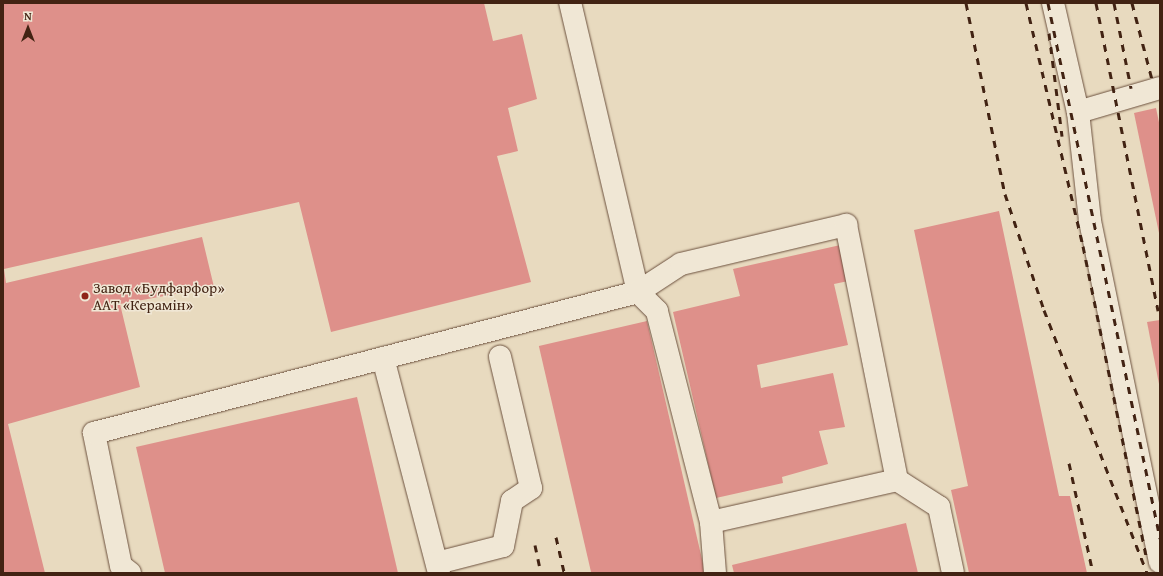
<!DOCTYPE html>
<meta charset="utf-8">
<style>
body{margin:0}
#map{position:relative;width:1163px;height:576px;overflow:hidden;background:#e8dabf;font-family:"Gentium Book Plus",serif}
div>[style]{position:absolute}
.building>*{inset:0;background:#de908a;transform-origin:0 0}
.roads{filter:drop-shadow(0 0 1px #6c513e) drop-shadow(0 0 1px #6c513e)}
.minor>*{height:22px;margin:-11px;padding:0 11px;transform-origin:11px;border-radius:11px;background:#f0e7d5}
.rail>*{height:3px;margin-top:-1.5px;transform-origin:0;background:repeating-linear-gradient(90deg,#422313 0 7px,transparent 0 14px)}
.dots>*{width:11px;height:11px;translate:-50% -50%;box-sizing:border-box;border:2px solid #f0e7d5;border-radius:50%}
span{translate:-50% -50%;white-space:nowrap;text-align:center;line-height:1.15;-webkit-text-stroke:3px #f0e7d5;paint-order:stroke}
.poi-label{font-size:15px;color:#422313}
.left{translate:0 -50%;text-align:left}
.frame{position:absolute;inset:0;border:4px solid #422313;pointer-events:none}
.north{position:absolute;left:8px;top:8px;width:40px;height:40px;-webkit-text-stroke:3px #f0e7d5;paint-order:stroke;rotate:0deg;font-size:11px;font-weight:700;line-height:16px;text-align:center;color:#422313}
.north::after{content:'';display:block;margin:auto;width:14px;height:18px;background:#422313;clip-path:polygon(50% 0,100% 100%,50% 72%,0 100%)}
</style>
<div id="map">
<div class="building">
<div style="clip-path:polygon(3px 3px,484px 3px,493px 41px,522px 34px,537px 99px,508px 108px,518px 151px,497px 156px,531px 282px,331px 332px,299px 202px,4px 269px,6px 283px,202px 237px,214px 287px,120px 304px,140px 387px,8px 424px,45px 573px,3px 573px)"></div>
<div style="clip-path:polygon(1156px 108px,1160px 127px,1159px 233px,1134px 113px)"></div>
<div style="clip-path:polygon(999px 211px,1059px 496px,1070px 496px,1087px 573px,969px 573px,951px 490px,968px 486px,914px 230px)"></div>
<div style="clip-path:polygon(845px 244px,853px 280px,834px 284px,848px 345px,757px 365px,761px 388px,833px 373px,845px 427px,819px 431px,828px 464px,782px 477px,783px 483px,716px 498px,673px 312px,740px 296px,733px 269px)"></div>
<div style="clip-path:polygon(1160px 320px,1160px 384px,1159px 384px,1147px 322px)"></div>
<div style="left:647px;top:321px;width:259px;height:111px;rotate:77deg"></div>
<div style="clip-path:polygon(357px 397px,398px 573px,165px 573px,136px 447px)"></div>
<div style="clip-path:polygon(906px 523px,918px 573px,734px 573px,732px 565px)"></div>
</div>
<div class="roads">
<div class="minor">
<div style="left:1053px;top:3px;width:112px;rotate:77.1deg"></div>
<div style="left:1078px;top:112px;width:110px;rotate:83.7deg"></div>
<div style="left:1090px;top:221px;width:348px;rotate:78.4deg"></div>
<div style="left:1078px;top:112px;width:85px;rotate:-16.3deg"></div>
<div style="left:383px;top:358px;width:222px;rotate:75.4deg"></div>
<div style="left:711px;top:522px;width:191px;rotate:-12.7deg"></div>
<div style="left:437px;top:563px;width:68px;rotate:-14.4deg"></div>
<div style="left:503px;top:546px;width:46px;rotate:-78.7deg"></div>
<div style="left:512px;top:501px;width:23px;rotate:-34deg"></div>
<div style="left:531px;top:488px;width:135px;rotate:-103.3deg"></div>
<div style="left:130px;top:573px;width:11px;rotate:-142deg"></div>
<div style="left:121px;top:566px;width:136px;rotate:-101.5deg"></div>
<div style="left:94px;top:433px;width:562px;rotate:-14.53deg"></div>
<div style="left:638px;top:292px;width:297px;rotate:-103.2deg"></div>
<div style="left:715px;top:573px;width:51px;rotate:-94.5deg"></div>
<div style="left:711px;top:522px;width:218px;rotate:-104.4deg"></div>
<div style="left:657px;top:311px;width:27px;rotate:-135deg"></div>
<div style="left:638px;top:292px;width:51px;rotate:-33.1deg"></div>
<div style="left:681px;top:264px;width:170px;rotate:-13.3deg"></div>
<div style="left:846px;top:225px;width:260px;rotate:78.7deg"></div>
<div style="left:897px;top:480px;width:50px;rotate:32.7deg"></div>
<div style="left:939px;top:507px;width:67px;rotate:78deg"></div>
</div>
</div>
<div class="rail">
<div style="left:966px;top:3px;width:195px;rotate:78.5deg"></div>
<div style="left:1005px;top:194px;width:122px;rotate:71.4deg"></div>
<div style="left:1044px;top:310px;width:282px;rotate:68.6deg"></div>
<div style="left:1026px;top:3px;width:250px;rotate:76.8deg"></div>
<div style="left:1083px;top:246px;width:320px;rotate:78.5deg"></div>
<div style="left:1048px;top:3px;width:547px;rotate:78.18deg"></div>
<div style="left:1096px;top:3px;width:314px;rotate:78.6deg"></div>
<div style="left:1114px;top:3px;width:87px;rotate:78.7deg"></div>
<div style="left:1132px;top:3px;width:83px;rotate:75.3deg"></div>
<div style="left:1049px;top:33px;width:104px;rotate:82.8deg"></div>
<div style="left:1069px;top:463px;width:113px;rotate:77.7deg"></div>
<div style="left:556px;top:537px;width:37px;rotate:77deg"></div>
<div style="left:535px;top:545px;width:29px;rotate:78deg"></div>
</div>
<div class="dots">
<div style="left:85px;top:296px;background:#8f2418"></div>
</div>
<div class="poi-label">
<span class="left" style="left:93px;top:296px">Завод «Будфарфор»<br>ААТ «Керамін»</span>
</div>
<div class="frame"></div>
<div class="north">N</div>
</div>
